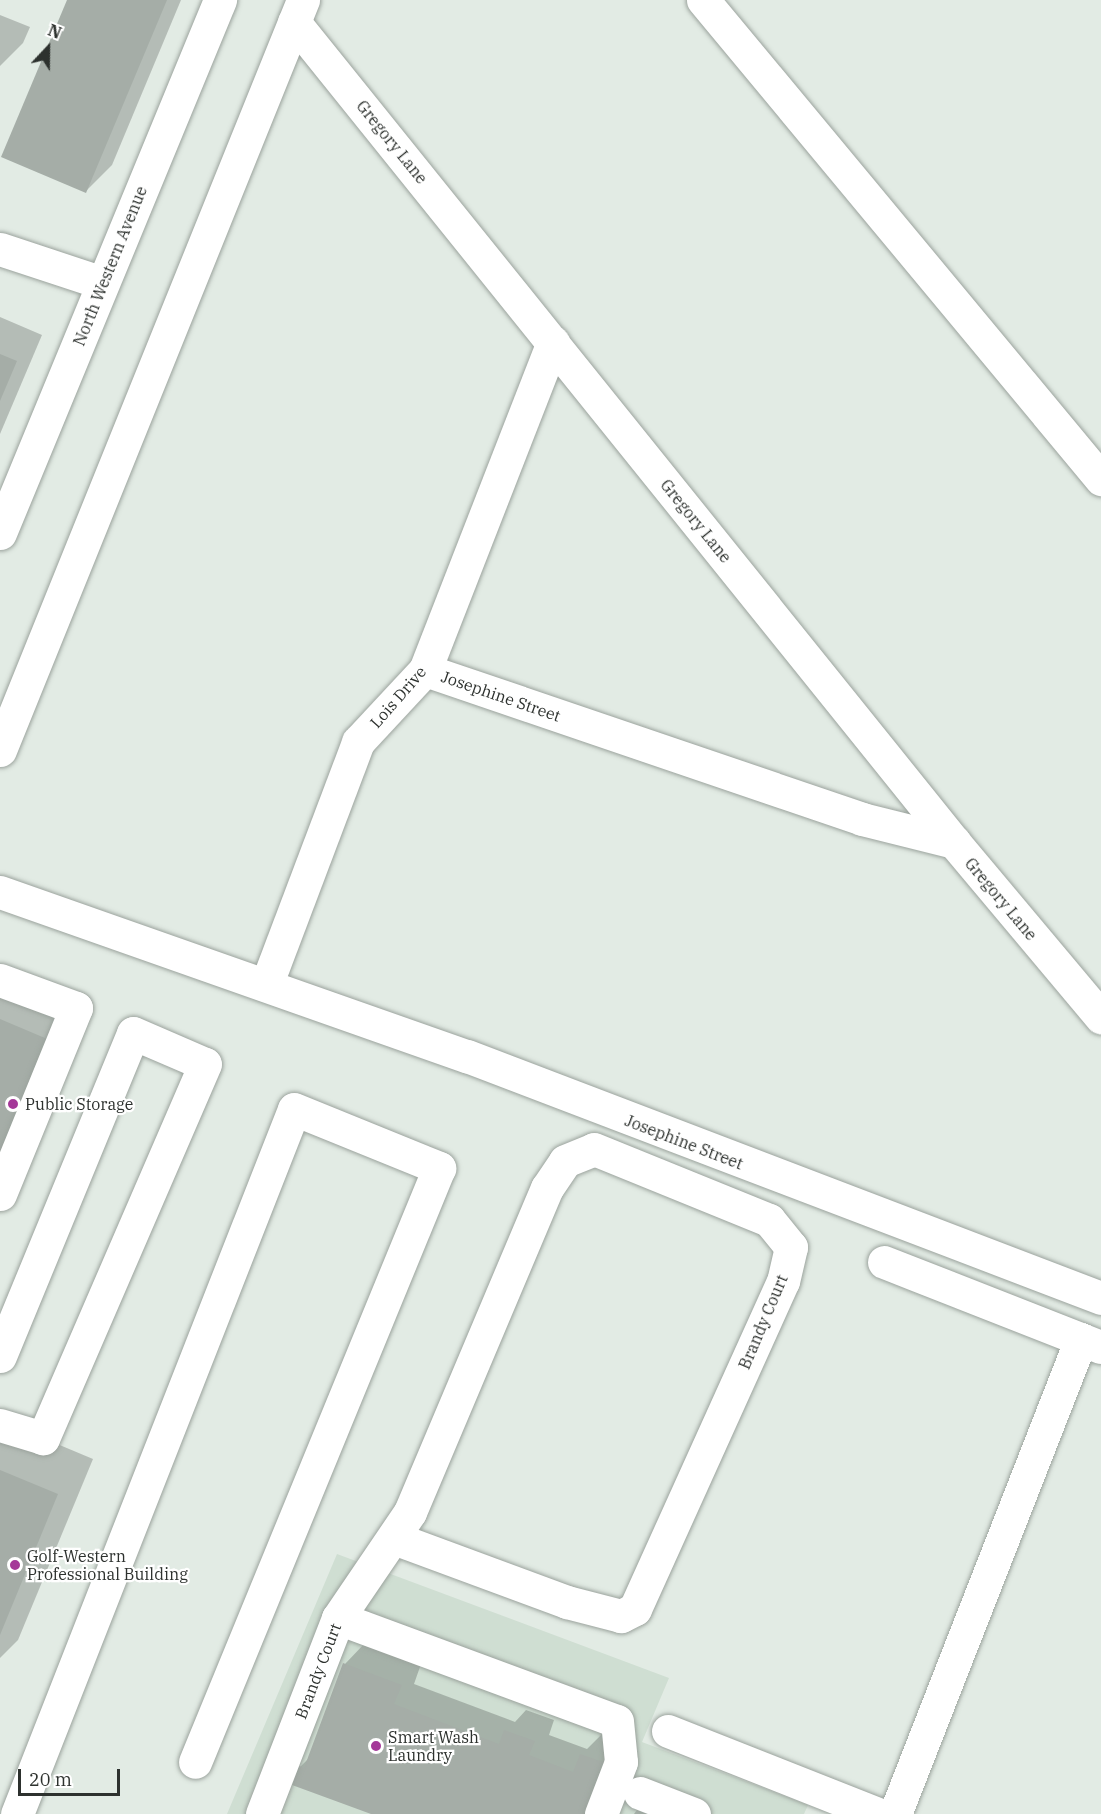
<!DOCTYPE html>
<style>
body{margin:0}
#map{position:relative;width:1101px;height:1814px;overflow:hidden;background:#e2ebe4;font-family:"IBM Plex Serif",serif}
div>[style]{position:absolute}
.built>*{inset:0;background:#cfded2}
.shadow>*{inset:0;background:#0003}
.building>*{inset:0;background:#a5ada7}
.roads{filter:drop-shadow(0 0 2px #9ba39d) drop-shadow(0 0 2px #9ba39d)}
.minor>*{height:33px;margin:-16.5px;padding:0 16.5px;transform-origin:16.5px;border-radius:16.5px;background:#fff}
.dots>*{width:16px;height:16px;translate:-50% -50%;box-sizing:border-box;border:3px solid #fff;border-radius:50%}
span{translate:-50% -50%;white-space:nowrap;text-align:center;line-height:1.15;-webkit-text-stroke:4.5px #fff;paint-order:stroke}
.street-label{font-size:16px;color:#2d312e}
.poi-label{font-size:16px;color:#2d312e}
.left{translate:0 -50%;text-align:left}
.north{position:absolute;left:18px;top:18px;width:60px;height:60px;-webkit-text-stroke:4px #fff;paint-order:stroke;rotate:22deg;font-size:16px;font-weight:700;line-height:24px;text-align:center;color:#2d312e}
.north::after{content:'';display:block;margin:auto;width:21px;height:27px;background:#2d312e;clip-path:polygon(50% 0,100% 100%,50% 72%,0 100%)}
.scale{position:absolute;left:18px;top:1769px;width:102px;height:27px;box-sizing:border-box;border:3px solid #2d312e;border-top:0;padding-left:8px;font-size:18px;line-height:21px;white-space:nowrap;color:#2d312e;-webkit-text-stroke:4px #fff;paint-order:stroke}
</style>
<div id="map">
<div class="built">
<div style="clip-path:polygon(337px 1554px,669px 1678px,642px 1742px,808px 1805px,804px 1814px,227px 1814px)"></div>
</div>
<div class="shadow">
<div style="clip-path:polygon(69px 0,181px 0,112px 165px,86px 191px)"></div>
<div style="clip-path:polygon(0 15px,30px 27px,23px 43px,0 66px)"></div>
<div style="clip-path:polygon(0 317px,42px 335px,0 434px)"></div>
<div style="clip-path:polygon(0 983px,78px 1014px,0 1202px)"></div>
<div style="clip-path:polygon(0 1420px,93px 1459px,18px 1640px,0 1658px)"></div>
<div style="clip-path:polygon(365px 1643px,421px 1664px,414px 1684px,515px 1722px,526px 1710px,554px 1720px,549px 1735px,587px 1749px,602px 1734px,623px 1761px,603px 1814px,374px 1814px,300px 1767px,310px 1757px,345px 1664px)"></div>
<div style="clip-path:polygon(637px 1810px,647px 1814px,634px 1814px)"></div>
</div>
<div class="building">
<div style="clip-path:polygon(67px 0,167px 0,86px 193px,1px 157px)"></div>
<div style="clip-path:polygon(0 354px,17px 361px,0 401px)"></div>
<div style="clip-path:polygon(0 1019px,52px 1041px,0 1167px)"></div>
<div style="clip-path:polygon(0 1470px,58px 1494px,0 1635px)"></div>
<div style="clip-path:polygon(343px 1663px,402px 1685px,394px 1704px,499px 1744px,504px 1730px,535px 1741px,529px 1755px,573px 1772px,580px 1754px,603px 1762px,597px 1779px,603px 1782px,591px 1814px,371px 1814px,292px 1785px,299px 1766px,304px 1768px)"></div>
</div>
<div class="roads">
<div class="minor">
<div style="left:703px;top:0;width:623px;rotate:50.28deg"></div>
<div style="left:294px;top:22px;width:1053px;rotate:51.17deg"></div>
<div style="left:954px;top:842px;width:229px;rotate:50deg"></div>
<div style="left:0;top:249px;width:108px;rotate:18.3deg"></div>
<div style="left:0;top:533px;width:577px;rotate:-67.57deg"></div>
<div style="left:425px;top:670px;width:462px;rotate:18.8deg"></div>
<div style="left:862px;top:819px;width:95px;rotate:14deg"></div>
<div style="left:0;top:750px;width:809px;rotate:-68deg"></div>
<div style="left:0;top:892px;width:495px;rotate:19.4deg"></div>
<div style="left:467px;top:1056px;width:679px;rotate:20.89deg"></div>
<div style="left:0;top:980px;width:81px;rotate:20.2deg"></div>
<div style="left:76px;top:1008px;width:201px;rotate:112.2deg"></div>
<div style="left:267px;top:983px;width:258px;rotate:-69.3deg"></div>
<div style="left:358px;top:742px;width:98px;rotate:-47.1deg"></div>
<div style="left:425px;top:670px;width:352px;rotate:-68.7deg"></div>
<div style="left:884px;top:1262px;width:233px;rotate:21.4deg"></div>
<div style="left:0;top:1356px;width:349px;rotate:-67.6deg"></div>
<div style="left:133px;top:1033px;width:78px;rotate:23.3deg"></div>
<div style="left:205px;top:1064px;width:408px;rotate:113.4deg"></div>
<div style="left:43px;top:1438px;width:45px;rotate:-163.2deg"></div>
<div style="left:338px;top:1618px;width:297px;rotate:20.3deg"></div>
<div style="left:617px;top:1721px;width:41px;rotate:84.4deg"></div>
<div style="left:621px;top:1762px;width:56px;rotate:111deg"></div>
<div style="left:668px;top:1731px;width:226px;rotate:21.6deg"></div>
<div style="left:640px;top:1793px;width:58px;rotate:21.3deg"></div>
<div style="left:17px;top:1814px;width:757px;rotate:-68.55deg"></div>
<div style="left:294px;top:1109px;width:157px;rotate:22.1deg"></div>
<div style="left:439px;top:1168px;width:642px;rotate:112.33deg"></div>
<div style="left:262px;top:1814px;width:210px;rotate:-68.8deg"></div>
<div style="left:338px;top:1618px;width:128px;rotate:-55.8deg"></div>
<div style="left:410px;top:1512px;width:352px;rotate:-67.1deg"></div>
<div style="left:547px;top:1188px;width:32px;rotate:-56deg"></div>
<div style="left:565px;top:1161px;width:31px;rotate:-22deg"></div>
<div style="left:594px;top:1149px;width:189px;rotate:22.1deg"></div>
<div style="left:769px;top:1220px;width:35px;rotate:51deg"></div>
<div style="left:791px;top:1247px;width:35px;rotate:103deg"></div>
<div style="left:783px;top:1281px;width:360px;rotate:114.3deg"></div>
<div style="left:635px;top:1609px;width:16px;rotate:153deg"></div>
<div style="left:621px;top:1616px;width:56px;rotate:-165.5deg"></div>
<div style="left:567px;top:1602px;width:184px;rotate:-159.7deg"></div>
<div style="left:895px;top:1814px;width:510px;rotate:-68.62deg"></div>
</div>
</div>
<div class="dots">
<div style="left:13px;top:1104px;background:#a43898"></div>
<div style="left:15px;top:1565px;background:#a43898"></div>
<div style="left:376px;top:1746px;background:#a43898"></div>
</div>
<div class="street-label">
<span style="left:392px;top:142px;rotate:51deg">Gregory Lane</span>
<span style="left:110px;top:266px;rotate:-68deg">North Western Avenue</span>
<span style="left:696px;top:521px;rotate:51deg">Gregory Lane</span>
<span style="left:501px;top:696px;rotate:19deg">Josephine Street</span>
<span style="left:398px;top:697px;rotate:-49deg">Lois Drive</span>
<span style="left:1001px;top:899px;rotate:50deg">Gregory Lane</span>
<span style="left:684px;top:1142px;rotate:21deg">Josephine Street</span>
<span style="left:763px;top:1322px;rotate:-67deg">Brandy Court</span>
<span style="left:318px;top:1671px;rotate:-69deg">Brandy Court</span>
</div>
<div class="poi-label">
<span class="left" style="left:25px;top:1104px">Public Storage</span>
<span class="left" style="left:27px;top:1565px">Golf-Western<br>Professional Building</span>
<span class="left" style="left:388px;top:1746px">Smart Wash<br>Laundry</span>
</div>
<div class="north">N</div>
<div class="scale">20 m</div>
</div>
